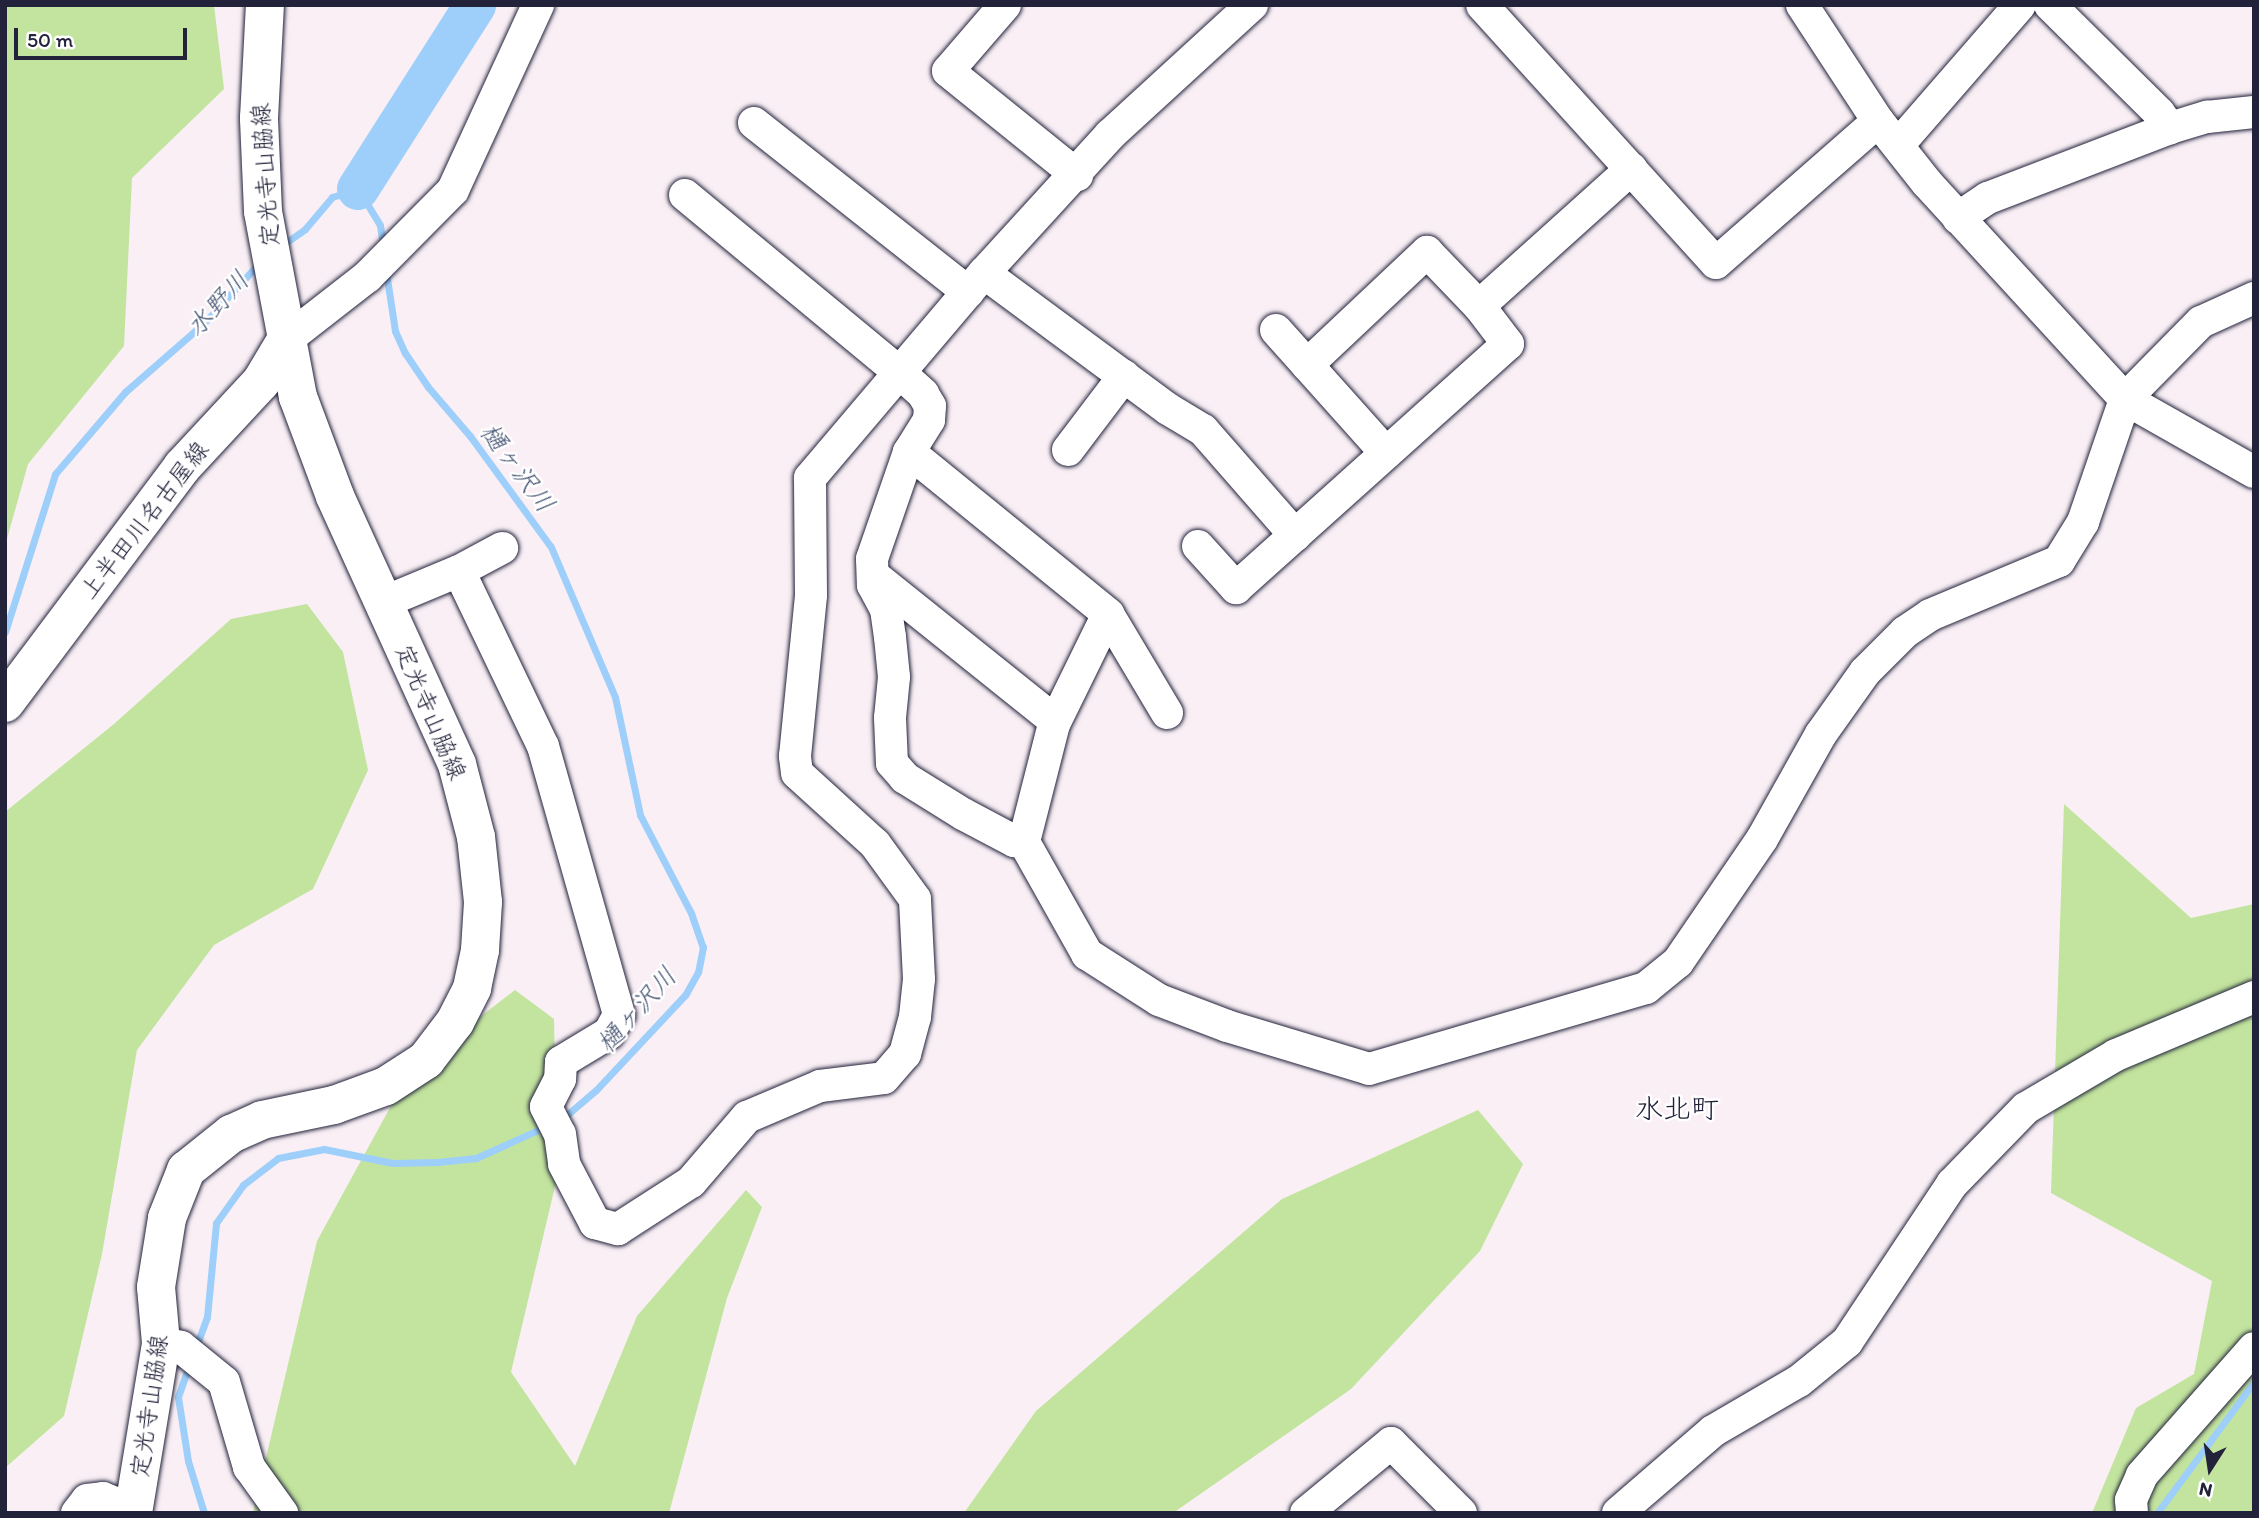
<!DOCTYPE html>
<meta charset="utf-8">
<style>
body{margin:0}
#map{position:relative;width:2259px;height:1518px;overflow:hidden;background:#f9eff5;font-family:Itim,"Klee One",sans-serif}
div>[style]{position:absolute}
.green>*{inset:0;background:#c2e49e}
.stream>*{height:7px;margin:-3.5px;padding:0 3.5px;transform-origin:3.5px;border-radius:3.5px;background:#9ecffa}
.river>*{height:42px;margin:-21px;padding:0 21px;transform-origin:21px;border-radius:21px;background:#9ecffa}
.roads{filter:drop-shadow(0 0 2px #22223b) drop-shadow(0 0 2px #22223b)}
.minor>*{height:32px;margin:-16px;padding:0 16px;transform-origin:16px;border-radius:16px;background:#fff}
.major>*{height:38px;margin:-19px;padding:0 19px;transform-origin:19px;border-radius:19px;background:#fff}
span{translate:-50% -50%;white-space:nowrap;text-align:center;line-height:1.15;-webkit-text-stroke:5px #fff;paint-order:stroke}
.street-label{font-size:24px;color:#22223b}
.water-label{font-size:26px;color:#475674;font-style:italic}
.quarter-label{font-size:28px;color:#22223b}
.frame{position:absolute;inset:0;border:7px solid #22223b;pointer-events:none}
.north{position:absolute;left:2175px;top:1434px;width:70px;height:70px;-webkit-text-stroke:5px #fff;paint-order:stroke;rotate:192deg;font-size:19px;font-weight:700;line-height:28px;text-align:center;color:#22223b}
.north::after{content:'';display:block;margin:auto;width:24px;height:32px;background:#22223b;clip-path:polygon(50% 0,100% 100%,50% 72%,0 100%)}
.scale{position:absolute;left:14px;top:28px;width:173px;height:32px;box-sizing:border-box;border:4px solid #22223b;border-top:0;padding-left:9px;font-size:21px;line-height:24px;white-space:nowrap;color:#22223b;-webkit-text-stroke:5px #fff;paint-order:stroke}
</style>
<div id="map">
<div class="green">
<div style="clip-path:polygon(5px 5px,214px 5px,224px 89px,132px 178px,124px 346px,28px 464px,5px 546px)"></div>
<div style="clip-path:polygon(307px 604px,343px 652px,368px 770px,313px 889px,214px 945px,137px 1050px,102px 1254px,64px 1416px,5px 1468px,5px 812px,114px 724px,231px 619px)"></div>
<div style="clip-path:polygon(2064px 804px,2191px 918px,2254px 904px,2254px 1513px,2092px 1513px,2136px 1408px,2194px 1374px,2212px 1281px,2051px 1193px)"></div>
<div style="clip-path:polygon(515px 990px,554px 1019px,557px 1178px,511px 1372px,575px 1466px,637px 1316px,746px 1190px,762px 1207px,727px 1298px,669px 1513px,253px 1513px,317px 1241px,410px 1071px)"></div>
<div style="clip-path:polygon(1478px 1110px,1523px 1164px,1480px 1251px,1351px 1389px,1173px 1513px,964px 1513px,1036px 1411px,1282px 1199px)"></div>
</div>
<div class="stream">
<div style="left:281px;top:246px;width:29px;rotate:-35deg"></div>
<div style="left:305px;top:229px;width:42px;rotate:-49.8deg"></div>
<div style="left:332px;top:197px;width:27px;rotate:-17deg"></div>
<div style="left:358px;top:189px;width:42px;rotate:58.6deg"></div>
<div style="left:380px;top:225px;width:22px;rotate:82deg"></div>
<div style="left:386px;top:272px;width:60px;rotate:81.3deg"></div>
<div style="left:395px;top:331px;width:24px;rotate:66deg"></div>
<div style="left:405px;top:353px;width:41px;rotate:55.9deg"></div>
<div style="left:428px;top:387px;width:65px;rotate:49.4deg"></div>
<div style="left:470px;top:436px;width:137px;rotate:53.9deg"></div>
<div style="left:551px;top:547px;width:163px;rotate:66.9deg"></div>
<div style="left:615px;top:697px;width:121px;rotate:78deg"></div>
<div style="left:640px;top:815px;width:110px;rotate:62.5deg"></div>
<div style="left:691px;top:913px;width:36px;rotate:71deg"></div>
<div style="left:703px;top:947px;width:25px;rotate:101deg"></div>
<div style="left:698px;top:972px;width:26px;rotate:119deg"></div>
<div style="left:685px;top:995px;width:130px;rotate:133.1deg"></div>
<div style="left:596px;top:1090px;width:46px;rotate:139.4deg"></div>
<div style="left:5px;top:632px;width:166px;rotate:-72.4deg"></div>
<div style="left:55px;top:474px;width:108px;rotate:-49.5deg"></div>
<div style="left:125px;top:392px;width:105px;rotate:-41.1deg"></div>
<div style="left:204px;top:323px;width:83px;rotate:-47.4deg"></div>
<div style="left:196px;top:1347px;width:32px;rotate:-70deg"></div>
<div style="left:207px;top:1317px;width:94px;rotate:-84.5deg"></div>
<div style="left:216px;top:1223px;width:47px;rotate:-54.6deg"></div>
<div style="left:243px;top:1185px;width:44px;rotate:-37.6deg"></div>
<div style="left:278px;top:1158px;width:47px;rotate:-11.1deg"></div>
<div style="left:324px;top:1149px;width:70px;rotate:11.5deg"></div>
<div style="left:393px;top:1163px;width:45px;rotate:-1.3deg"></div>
<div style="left:438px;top:1162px;width:38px;rotate:-6deg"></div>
<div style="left:476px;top:1158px;width:78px;rotate:-24.3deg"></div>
<div style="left:189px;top:1365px;width:34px;rotate:109deg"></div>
<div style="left:178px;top:1397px;width:65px;rotate:81.1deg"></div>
<div style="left:188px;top:1461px;width:54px;rotate:72.9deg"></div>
<div style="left:2157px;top:1513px;width:163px;rotate:-53.5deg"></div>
</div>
<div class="river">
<div style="left:358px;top:189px;width:218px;rotate:-57.5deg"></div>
</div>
<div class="roads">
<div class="minor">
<div style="left:1005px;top:5px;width:87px;rotate:130.8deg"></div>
<div style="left:948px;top:71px;width:166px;rotate:38.9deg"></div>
<div style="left:1482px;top:5px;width:348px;rotate:47.8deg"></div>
<div style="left:1716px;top:263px;width:215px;rotate:-41.2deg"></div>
<div style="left:1802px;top:5px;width:139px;rotate:56.8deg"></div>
<div style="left:1878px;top:121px;width:79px;rotate:51.7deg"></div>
<div style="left:1927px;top:183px;width:293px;rotate:47.5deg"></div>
<div style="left:2125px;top:399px;width:148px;rotate:29.5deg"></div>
<div style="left:2050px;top:5px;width:153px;rotate:44.7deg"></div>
<div style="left:2159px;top:113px;width:19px;rotate:54deg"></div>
<div style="left:754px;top:123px;width:273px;rotate:38.3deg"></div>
<div style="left:1899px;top:144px;width:184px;rotate:-49deg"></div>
<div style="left:685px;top:195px;width:279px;rotate:39.6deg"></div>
<div style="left:900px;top:373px;width:31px;rotate:42deg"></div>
<div style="left:923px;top:394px;width:14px;rotate:60deg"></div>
<div style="left:930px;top:406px;width:14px;rotate:94deg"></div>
<div style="left:929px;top:420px;width:38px;rotate:122deg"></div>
<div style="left:909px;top:452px;width:113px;rotate:109.1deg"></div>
<div style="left:872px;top:559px;width:26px;rotate:88deg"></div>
<div style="left:873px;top:585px;width:27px;rotate:62deg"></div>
<div style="left:886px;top:609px;width:28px;rotate:82deg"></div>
<div style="left:890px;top:637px;width:40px;rotate:84.3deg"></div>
<div style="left:894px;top:677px;width:41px;rotate:95.6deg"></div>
<div style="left:890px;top:718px;width:45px;rotate:87.5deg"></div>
<div style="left:892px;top:763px;width:20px;rotate:49deg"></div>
<div style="left:905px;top:778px;width:68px;rotate:31.8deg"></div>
<div style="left:963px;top:814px;width:58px;rotate:27.9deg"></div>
<div style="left:1014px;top:841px;width:10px;rotate:6deg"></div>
<div style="left:1958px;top:218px;width:36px;rotate:-34deg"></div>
<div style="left:1988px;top:198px;width:195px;rotate:-21deg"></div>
<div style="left:2170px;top:128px;width:39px;rotate:-17deg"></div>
<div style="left:2207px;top:117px;width:47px;rotate:-6.1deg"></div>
<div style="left:984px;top:273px;width:229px;rotate:36.5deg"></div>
<div style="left:1168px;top:409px;width:41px;rotate:31deg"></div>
<div style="left:1203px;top:430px;width:140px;rotate:48.8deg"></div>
<div style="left:1295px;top:535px;width:286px;rotate:-41.9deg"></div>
<div style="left:1508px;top:344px;width:48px;rotate:-127.3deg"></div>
<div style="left:1479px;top:306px;width:205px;rotate:-42deg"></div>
<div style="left:1276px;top:330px;width:165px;rotate:48.2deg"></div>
<div style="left:286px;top:340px;width:103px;rotate:-37.9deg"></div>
<div style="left:367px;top:277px;width:122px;rotate:-45.3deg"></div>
<div style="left:453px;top:190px;width:204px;rotate:-65.3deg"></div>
<div style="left:1307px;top:365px;width:165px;rotate:-43.3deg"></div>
<div style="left:1427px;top:252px;width:75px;rotate:46.1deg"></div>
<div style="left:1068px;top:450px;width:93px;rotate:-52.9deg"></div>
<div style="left:909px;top:452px;width:257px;rotate:39.1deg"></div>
<div style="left:1198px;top:546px;width:57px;rotate:47.9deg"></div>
<div style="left:1236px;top:588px;width:79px;rotate:-41.9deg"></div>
<div style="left:459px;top:571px;width:49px;rotate:-28.1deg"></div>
<div style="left:873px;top:575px;width:233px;rotate:38.7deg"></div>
<div style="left:382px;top:603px;width:83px;rotate:-22.6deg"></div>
<div style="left:459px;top:571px;width:194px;rotate:64.4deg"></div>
<div style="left:543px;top:746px;width:280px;rotate:74.2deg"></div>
<div style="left:619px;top:1015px;width:21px;rotate:119deg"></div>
<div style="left:609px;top:1033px;width:56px;rotate:148.9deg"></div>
<div style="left:561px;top:1062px;width:17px;rotate:93deg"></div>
<div style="left:560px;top:1079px;width:31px;rotate:117deg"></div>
<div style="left:546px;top:1107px;width:30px;rotate:63deg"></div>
<div style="left:560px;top:1134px;width:30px;rotate:82deg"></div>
<div style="left:564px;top:1164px;width:67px;rotate:62.3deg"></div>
<div style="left:595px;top:1223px;width:24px;rotate:15deg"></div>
<div style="left:618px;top:1229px;width:87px;rotate:-32.8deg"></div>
<div style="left:691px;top:1182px;width:86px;rotate:-49.3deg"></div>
<div style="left:747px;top:1117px;width:79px;rotate:-23deg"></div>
<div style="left:820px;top:1086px;width:64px;rotate:-7.1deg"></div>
<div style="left:884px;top:1078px;width:32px;rotate:-49deg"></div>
<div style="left:905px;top:1054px;width:38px;rotate:-75deg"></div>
<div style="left:915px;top:1017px;width:38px;rotate:-84deg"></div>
<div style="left:919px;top:979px;width:80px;rotate:-92.9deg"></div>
<div style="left:915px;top:899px;width:68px;rotate:-126deg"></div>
<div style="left:875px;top:844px;width:105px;rotate:-137.7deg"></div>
<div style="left:797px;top:773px;width:17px;rotate:-97deg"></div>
<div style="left:795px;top:756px;width:162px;rotate:-84.3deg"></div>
<div style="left:811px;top:595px;width:117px;rotate:-90.5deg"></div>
<div style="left:810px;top:478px;width:269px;rotate:-49.7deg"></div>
<div style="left:984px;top:273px;width:187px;rotate:-47.6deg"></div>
<div style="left:1110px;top:135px;width:193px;rotate:-42.5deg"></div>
<div style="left:1167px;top:713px;width:115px;rotate:-120.8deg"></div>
<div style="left:1108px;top:614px;width:123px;rotate:116.1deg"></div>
<div style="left:1054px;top:724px;width:122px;rotate:104.3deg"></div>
<div style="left:1024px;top:842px;width:129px;rotate:60.6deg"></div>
<div style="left:1087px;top:954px;width:85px;rotate:32.6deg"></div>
<div style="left:1159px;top:1000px;width:73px;rotate:20.9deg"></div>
<div style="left:1227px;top:1026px;width:148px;rotate:16.8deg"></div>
<div style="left:1369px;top:1069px;width:289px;rotate:-16.3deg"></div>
<div style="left:1646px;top:988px;width:41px;rotate:-39.1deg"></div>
<div style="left:1678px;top:962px;width:149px;rotate:-55.7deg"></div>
<div style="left:1762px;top:839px;width:120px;rotate:-60.7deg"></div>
<div style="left:1821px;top:734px;width:76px;rotate:-54.6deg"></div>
<div style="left:1865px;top:672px;width:57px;rotate:-45deg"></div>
<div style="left:1905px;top:632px;width:30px;rotate:-34deg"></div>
<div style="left:1930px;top:615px;width:140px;rotate:-22.7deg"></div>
<div style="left:2059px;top:561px;width:46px;rotate:-58.4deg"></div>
<div style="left:2083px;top:522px;width:130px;rotate:-71.1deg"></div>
<div style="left:2125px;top:399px;width:108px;rotate:-45.4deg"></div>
<div style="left:2201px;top:322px;width:58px;rotate:-24.4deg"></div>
<div style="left:161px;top:1343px;width:20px;rotate:11deg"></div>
<div style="left:181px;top:1347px;width:55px;rotate:39.1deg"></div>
<div style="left:224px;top:1382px;width:89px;rotate:73.6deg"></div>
<div style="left:249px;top:1467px;width:57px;rotate:54.3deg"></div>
<div style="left:77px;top:1513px;width:16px;rotate:-52deg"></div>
<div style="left:87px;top:1500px;width:16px;rotate:-7deg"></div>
<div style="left:103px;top:1498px;width:32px;rotate:22deg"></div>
<div style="left:1306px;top:1513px;width:110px;rotate:-39.5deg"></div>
<div style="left:1391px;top:1443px;width:99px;rotate:45deg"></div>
<div style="left:1618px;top:1513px;width:125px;rotate:-40.8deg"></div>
<div style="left:1713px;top:1431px;width:99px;rotate:-30.2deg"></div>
<div style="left:1799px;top:1381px;width:62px;rotate:-39.1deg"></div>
<div style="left:1847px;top:1342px;width:190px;rotate:-56.4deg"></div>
<div style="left:1952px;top:1184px;width:106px;rotate:-45.8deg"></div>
<div style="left:2026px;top:1108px;width:104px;rotate:-30.5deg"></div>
<div style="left:2116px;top:1055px;width:150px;rotate:-22.8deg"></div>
<div style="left:2132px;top:1513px;width:13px;rotate:-94deg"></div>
<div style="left:2131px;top:1500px;width:27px;rotate:-66deg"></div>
<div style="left:2142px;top:1475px;width:169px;rotate:-48.6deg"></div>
</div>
<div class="major">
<div style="left:5px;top:703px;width:295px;rotate:-53.1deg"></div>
<div style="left:182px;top:467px;width:116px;rotate:-47.1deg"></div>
<div style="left:261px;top:382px;width:49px;rotate:-59.2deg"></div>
<div style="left:133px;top:1513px;width:172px;rotate:-80.6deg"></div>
<div style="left:161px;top:1343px;width:56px;rotate:-95.1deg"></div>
<div style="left:156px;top:1287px;width:70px;rotate:-80.9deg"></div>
<div style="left:167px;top:1218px;width:52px;rotate:-68.4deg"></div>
<div style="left:186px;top:1170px;width:58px;rotate:-38.7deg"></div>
<div style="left:231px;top:1134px;width:34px;rotate:-24deg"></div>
<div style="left:262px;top:1120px;width:74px;rotate:-11.8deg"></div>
<div style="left:334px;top:1105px;width:55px;rotate:-20.1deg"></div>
<div style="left:386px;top:1086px;width:48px;rotate:-33deg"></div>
<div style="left:426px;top:1060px;width:48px;rotate:-52.7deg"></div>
<div style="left:455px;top:1022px;width:38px;rotate:-63deg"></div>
<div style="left:472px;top:988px;width:39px;rotate:-78deg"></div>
<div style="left:480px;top:950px;width:48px;rotate:-86.4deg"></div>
<div style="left:483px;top:902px;width:65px;rotate:-96.1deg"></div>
<div style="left:476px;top:837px;width:75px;rotate:-104.6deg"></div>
<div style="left:457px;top:764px;width:294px;rotate:-114.5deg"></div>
<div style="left:335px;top:496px;width:106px;rotate:-110.5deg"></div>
<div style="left:298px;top:397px;width:189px;rotate:-100.7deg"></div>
<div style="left:263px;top:211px;width:93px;rotate:-92.5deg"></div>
<div style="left:259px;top:118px;width:113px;rotate:-87deg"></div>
</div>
</div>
<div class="street-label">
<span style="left:265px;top:175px;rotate:-94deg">定光寺山脇線</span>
<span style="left:144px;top:520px;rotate:-52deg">上半田川名古屋線</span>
<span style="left:431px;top:712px;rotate:67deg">定光寺山脇線</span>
<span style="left:149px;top:1406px;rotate:-82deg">定光寺山脇線</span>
</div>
<div class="water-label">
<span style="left:218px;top:304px;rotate:-47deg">水野川</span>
<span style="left:517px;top:468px;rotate:53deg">樋ヶ沢川</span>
<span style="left:637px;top:1010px;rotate:-48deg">樋ヶ沢川</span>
</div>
<div class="quarter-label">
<span style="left:1677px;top:1108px">水北町</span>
</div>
<div class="frame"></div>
<div class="north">N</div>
<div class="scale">50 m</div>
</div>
